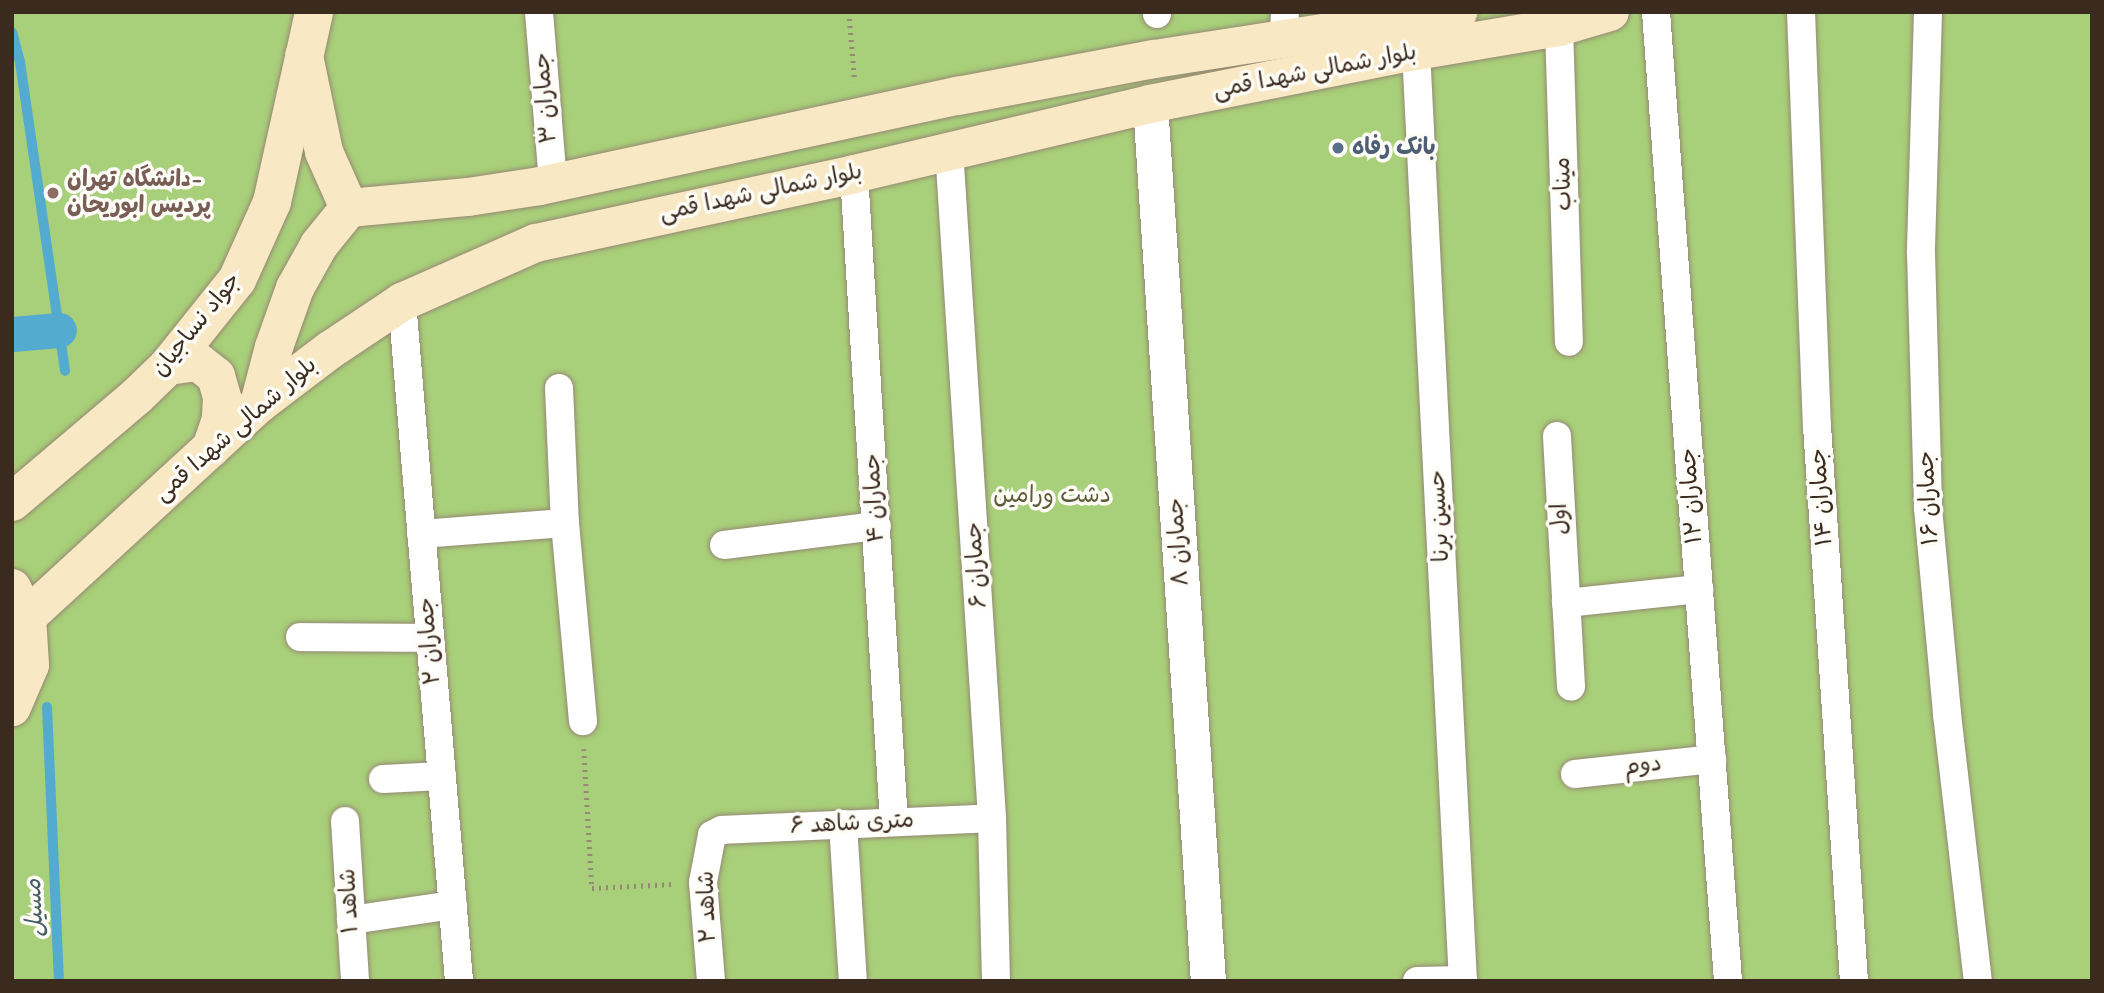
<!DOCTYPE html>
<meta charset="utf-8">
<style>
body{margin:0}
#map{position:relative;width:2104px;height:993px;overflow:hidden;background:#f1e6ca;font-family:Mynerve,"Playpen Sans Arabic",sans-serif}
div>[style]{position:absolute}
.green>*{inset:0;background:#a8cf79;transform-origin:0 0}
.stream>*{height:10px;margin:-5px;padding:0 5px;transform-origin:5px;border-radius:5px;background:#54abd0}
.canal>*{height:35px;margin:-17.5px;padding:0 17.5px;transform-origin:17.5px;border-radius:17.5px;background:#54abd0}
.path>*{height:4.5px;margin-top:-2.25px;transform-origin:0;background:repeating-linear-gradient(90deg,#968874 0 2px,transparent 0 7px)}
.roads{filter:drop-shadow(0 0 2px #968874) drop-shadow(0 0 2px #968874)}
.minor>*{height:28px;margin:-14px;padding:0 14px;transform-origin:14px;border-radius:14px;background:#fff}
.tertiary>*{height:35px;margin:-17.5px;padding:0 17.5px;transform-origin:17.5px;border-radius:17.5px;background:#fff}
.secondary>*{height:38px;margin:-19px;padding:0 19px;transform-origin:19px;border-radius:19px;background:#f8e8c3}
.dots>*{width:19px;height:19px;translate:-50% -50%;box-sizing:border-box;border:4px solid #fdfcf7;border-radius:50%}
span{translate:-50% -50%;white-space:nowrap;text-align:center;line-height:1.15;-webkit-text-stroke:7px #fdfcf7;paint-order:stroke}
.street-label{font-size:23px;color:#3b2a1e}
.service-label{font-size:23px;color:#4e5e75;font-weight:700}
.left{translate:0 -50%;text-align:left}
.education-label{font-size:23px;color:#785e54;font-weight:700}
.park-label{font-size:23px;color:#5c5c39}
.water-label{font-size:24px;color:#455e65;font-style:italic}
.frame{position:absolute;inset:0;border:14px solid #3b2a1e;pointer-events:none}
</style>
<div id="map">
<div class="green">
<div style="left:12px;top:12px;width:2080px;height:969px"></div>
</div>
<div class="stream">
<div style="left:12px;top:32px;width:31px;rotate:75deg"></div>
<div style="left:20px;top:62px;width:312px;rotate:81.7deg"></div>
<div style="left:47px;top:707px;width:274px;rotate:87.5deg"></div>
</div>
<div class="canal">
<div style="left:12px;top:334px;width:47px;rotate:-4.9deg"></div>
</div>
<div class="path">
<div style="left:849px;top:12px;width:70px;rotate:85.1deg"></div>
<div style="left:584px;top:749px;width:139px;rotate:86.7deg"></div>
<div style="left:592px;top:888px;width:82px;rotate:-2.8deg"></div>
</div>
<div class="roads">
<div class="minor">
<div style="left:539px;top:12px;width:173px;rotate:85.3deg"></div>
<div style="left:1656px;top:12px;width:972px;rotate:85.75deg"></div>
<div style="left:1801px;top:12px;width:414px;rotate:87.8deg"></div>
<div style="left:1817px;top:426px;width:556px;rotate:86.19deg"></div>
<div style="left:1928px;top:12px;width:241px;rotate:91.7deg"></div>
<div style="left:1921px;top:253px;width:255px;rotate:88.4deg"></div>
<div style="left:1928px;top:508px;width:207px;rotate:84.7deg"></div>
<div style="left:1947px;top:714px;width:269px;rotate:83.4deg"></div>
<div style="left:1157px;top:14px;width:2px;rotate:-90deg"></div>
<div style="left:1559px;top:27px;width:315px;rotate:88.2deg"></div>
<div style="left:1284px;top:38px;width:26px;rotate:-88deg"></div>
<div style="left:1416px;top:51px;width:931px;rotate:87.11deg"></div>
<div style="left:949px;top:149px;width:670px;rotate:86.32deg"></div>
<div style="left:992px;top:818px;width:163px;rotate:88.6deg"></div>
<div style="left:854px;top:174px;width:649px;rotate:86.47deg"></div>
<div style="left:402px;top:302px;width:681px;rotate:85.2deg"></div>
<div style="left:559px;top:388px;width:135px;rotate:87.5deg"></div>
<div style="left:565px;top:523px;width:199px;rotate:84.8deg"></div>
<div style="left:1557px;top:436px;width:251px;rotate:86.8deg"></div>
<div style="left:421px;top:534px;width:144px;rotate:-4.4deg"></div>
<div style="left:724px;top:545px;width:154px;rotate:-7.1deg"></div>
<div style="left:1566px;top:603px;width:134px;rotate:-6deg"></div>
<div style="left:300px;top:637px;width:130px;rotate:0.4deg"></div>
<div style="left:1575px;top:774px;width:138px;rotate:-6.2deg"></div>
<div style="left:383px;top:779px;width:59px;rotate:-2.9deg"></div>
<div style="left:345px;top:821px;width:160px;rotate:86.4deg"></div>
<div style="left:843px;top:824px;width:157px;rotate:86.4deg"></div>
<div style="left:351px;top:920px;width:103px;rotate:-8.4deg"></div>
<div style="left:711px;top:981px;width:99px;rotate:-94.6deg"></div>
<div style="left:703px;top:882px;width:48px;rotate:-79.2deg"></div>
<div style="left:712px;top:835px;width:11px;rotate:-27deg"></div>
<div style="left:722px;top:830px;width:270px;rotate:-2.5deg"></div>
<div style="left:1417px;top:981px;width:46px;rotate:-1.2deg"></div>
</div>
<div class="tertiary">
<div style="left:1150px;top:104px;width:879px;rotate:86.22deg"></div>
</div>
<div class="secondary">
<div style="left:304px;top:56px;width:98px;rotate:78.2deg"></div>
<div style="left:324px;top:152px;width:61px;rotate:65.9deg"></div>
<div style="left:349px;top:208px;width:120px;rotate:-5.3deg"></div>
<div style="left:468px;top:197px;width:73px;rotate:-8.7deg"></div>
<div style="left:540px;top:186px;width:428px;rotate:-12.2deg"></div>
<div style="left:958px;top:96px;width:199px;rotate:-10.7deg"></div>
<div style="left:1154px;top:59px;width:308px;rotate:-8.8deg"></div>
<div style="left:168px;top:366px;width:30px;rotate:-8deg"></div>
<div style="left:198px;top:362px;width:23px;rotate:38deg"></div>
<div style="left:216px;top:376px;width:22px;rotate:74deg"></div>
<div style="left:222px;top:397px;width:22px;rotate:93deg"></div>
<div style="left:221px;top:419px;width:31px;rotate:109deg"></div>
<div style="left:259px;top:404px;width:59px;rotate:-75.3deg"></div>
<div style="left:274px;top:347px;width:63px;rotate:-70.4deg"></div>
<div style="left:295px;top:288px;width:49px;rotate:-60.8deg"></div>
<div style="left:319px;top:245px;width:48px;rotate:-51deg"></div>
<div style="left:12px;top:502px;width:164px;rotate:-40.3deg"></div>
<div style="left:137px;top:396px;width:43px;rotate:-44.1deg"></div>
<div style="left:168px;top:366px;width:110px;rotate:-51.3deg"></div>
<div style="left:237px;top:280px;width:85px;rotate:-65.8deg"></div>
<div style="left:272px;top:202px;width:195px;rotate:-77.5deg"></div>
<div style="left:12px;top:588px;width:33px;rotate:63deg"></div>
<div style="left:27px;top:617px;width:48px;rotate:86.4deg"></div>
<div style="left:30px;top:665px;width:46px;rotate:113.2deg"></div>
<div style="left:27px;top:617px;width:315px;rotate:-42.6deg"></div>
<div style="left:259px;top:404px;width:89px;rotate:-37.3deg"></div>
<div style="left:330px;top:350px;width:87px;rotate:-33.7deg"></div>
<div style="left:402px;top:302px;width:146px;rotate:-23.8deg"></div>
<div style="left:536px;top:243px;width:325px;rotate:-12.2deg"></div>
<div style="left:854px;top:174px;width:304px;rotate:-13.3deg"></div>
<div style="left:1150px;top:104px;width:271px;rotate:-11.3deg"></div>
<div style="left:1416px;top:51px;width:145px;rotate:-9.5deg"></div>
<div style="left:1559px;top:27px;width:53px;rotate:-16.4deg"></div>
</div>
</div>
<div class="dots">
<div style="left:1338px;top:148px;background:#5c6f8a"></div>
<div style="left:53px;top:193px;background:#8d6e63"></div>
</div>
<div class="street-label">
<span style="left:1315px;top:72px;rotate:-11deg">بلوار شمالی شهدا قمی</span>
<span style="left:546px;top:98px;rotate:-95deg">جماران ۳</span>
<span style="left:1564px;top:184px;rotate:-92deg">میناب</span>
<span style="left:761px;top:193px;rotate:-12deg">بلوار شمالی شهدا قمی</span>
<span style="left:197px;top:325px;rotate:-51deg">جواد نساجیان</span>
<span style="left:236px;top:430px;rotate:-41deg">بلوار شمالی شهدا قمی</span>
<span style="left:1692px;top:496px;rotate:-94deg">جماران ۱۲</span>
<span style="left:1822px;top:497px;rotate:-94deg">جماران ۱۴</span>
<span style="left:875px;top:498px;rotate:-93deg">جماران ۴</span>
<span style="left:1929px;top:498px;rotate:-93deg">جماران ۱۶</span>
<span style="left:1440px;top:516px;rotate:-93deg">حسین برنا</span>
<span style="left:1561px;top:519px;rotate:-93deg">اول</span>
<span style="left:1179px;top:542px;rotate:-94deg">جماران ۸</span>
<span style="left:977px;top:565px;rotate:-94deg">جماران ۶</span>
<span style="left:430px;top:641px;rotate:-95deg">جماران ۲</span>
<span style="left:1643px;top:766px;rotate:-6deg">دوم</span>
<span style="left:852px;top:824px;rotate:-3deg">۶ متری شاهد</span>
<span style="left:350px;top:901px;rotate:-93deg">شاهد ۱</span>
<span style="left:708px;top:907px;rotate:-92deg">شاهد ۲</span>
</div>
<div class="service-label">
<span class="left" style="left:1352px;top:148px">بانک رفاه</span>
</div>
<div class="education-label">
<span class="left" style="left:67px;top:193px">دانشگاه تهران-<br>پردیس ابوریحان</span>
</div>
<div class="park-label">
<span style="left:1052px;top:496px">دشت ورامین</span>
</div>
<div class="water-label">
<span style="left:35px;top:908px;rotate:-93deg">مسیل</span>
</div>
<div class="frame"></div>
</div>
